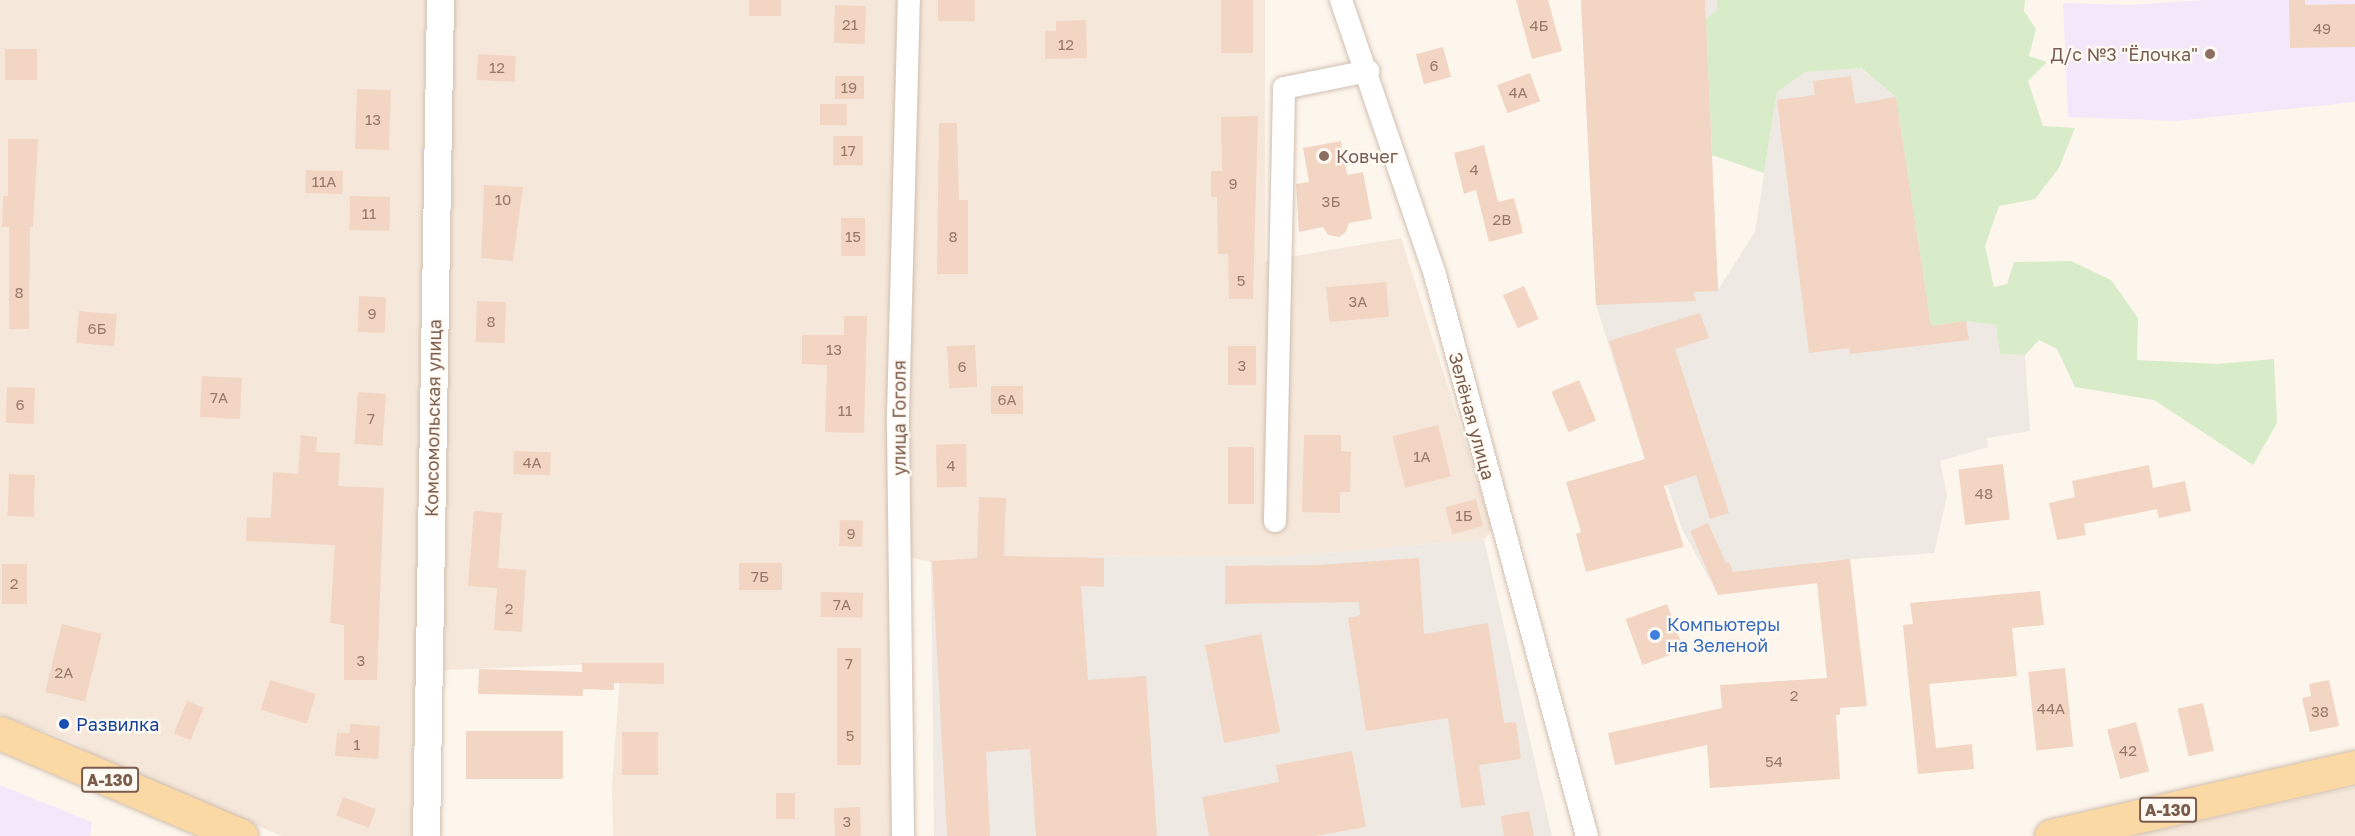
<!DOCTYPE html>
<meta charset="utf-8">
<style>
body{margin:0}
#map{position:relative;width:2355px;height:836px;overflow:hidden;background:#fdf6ec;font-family:"Golos Text",sans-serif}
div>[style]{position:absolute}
.residential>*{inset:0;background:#f5e8da}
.industrial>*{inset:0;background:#efe9e4}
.education>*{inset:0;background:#f3e8fa}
.green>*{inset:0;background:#d8ecc9}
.building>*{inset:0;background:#f3d5c3;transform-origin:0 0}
.roads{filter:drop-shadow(0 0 2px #d1beb0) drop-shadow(0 0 2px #d1beb0)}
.minor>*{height:22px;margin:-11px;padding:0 11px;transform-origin:11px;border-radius:11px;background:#fff}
.tertiary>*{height:27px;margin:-13.5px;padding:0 13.5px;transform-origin:13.5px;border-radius:13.5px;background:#fff}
.primary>*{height:33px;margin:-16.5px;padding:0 16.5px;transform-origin:16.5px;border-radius:16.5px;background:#fbd9a5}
.dots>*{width:16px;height:16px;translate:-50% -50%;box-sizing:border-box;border:3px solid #fffaf3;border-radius:50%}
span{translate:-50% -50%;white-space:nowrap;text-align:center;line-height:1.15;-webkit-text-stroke:4.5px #fffaf3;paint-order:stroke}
.number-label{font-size:15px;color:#987a6a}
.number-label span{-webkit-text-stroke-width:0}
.shield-label span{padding:2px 4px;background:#fffaf3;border:2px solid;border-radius:4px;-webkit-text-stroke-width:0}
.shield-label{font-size:16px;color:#7a5c4d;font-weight:700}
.education-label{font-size:18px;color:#785e54}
.right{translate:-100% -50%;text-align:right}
.left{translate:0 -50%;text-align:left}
.street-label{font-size:18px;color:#7a5c4d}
.shop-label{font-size:18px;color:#366cbe}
.transit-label{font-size:18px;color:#164399}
</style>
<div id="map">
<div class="residential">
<div style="clip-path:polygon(0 0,426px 0,414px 836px,282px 836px,104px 763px,76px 743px,0 715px)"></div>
<div style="clip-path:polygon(454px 0,898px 0,894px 836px,613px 836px,612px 785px,621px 663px,444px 670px)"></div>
<div style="clip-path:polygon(913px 0,1265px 0,1265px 261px,1401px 238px,1493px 530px,1484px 539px,1293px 556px,1015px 557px,931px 562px,904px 556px)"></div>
<div style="clip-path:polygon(2355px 787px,2355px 836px,2130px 836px)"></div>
</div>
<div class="industrial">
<div style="clip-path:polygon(1581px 0,1717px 0,1717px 10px,1706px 19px,1718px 290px,1755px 232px,1777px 92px,1806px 72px,1860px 68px,1896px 97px,1931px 325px,1966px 321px,1996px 325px,2000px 354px,2025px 355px,2030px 431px,1987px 438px,1988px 447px,1940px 461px,1947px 496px,1934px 553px,1815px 562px,1817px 583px,1718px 595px,1682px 529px,1667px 485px,1654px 489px,1596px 305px)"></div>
<div style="clip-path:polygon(1484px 539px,1552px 836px,934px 836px,931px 562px,1015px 557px,1293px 556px)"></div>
</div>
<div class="education">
<div style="clip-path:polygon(2203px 0,2355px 0,2355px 102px,2176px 121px,2068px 117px,2063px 3px,2129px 5px)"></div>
<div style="clip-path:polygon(0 785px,92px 822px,90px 836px,0 836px)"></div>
</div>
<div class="green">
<div style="clip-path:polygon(1717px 0,2025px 0,2024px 11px,2036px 29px,2029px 56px,2047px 62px,2028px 81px,2043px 126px,2075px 128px,2059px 168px,2035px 199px,1999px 206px,1985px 246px,1994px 287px,2007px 284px,2014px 262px,2071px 261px,2111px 280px,2138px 318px,2137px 360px,2217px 364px,2274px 359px,2277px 423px,2253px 465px,2154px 400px,2075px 387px,2057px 349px,2039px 340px,2025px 355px,2000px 354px,1996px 325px,1966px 321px,1931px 326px,1896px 97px,1861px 68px,1806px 72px,1777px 92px,1764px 173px,1712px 155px,1706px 19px,1717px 10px)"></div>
</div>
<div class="building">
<div style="left:749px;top:0;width:32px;height:16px"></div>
<div style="left:938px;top:0;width:37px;height:21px"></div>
<div style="left:1221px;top:0;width:32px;height:53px"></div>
<div style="clip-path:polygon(1516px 0,1548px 0,1562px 51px,1532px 59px)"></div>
<div style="clip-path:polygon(1581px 0,1705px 0,1718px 291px,1693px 292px,1696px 301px,1596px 305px)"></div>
<div style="clip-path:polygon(2289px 0,2305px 0,2305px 5px,2355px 4px,2355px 47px,2290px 48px)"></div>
<div style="left:835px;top:5px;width:31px;height:38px;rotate:2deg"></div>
<div style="clip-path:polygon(1086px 20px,1087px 58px,1045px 59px,1045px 31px,1056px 31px,1056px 21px)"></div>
<div style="left:1443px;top:47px;width:31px;height:28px;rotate:75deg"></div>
<div style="left:5px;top:49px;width:32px;height:31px"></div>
<div style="left:478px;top:54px;width:38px;height:26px;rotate:3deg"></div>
<div style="left:1530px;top:73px;width:30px;height:35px;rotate:70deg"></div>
<div style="left:864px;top:76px;width:23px;height:29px;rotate:90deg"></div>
<div style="clip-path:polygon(1851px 76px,1855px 104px,1896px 97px,1931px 326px,1966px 321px,1969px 340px,1850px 354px,1849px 348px,1809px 353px,1777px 100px,1815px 95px,1813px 81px)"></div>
<div style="left:357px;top:89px;width:34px;height:60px;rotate:2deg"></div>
<div style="left:820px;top:104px;width:27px;height:21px"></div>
<div style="clip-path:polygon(1258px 116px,1253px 299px,1229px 299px,1228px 254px,1218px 254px,1217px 197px,1211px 197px,1211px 171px,1222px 171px,1221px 117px)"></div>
<div style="clip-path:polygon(939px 123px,957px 123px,959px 200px,968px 200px,968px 274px,937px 274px)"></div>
<div style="left:833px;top:136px;width:30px;height:29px"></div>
<div style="clip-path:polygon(8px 139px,38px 139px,33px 227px,30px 227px,29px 329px,9px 329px,9px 227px,2px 227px,3px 196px,8px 196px)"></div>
<div style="clip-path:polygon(1341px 141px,1347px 175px,1363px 172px,1372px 219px,1349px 223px,1346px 232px,1339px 237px,1328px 235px,1323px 227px,1299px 232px,1296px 184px,1309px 182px,1303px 148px)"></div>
<div style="clip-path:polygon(1484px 145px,1498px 202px,1514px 198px,1523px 233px,1489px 242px,1476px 190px,1464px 194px,1454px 153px)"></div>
<div style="left:306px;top:170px;width:37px;height:23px;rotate:2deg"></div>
<div style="clip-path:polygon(484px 185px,523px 187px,513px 261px,481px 258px)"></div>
<div style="left:350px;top:196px;width:40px;height:34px;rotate:1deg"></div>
<div style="left:841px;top:218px;width:24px;height:38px"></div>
<div style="left:1386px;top:282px;width:35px;height:60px;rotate:85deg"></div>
<div style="left:1524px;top:286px;width:36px;height:23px;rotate:66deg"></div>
<div style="left:359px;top:296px;width:27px;height:36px;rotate:2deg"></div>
<div style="left:477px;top:301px;width:29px;height:41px;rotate:2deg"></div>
<div style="left:79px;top:311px;width:38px;height:32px;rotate:5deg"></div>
<div style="clip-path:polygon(1700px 313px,1709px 338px,1675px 349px,1729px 513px,1710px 519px,1696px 475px,1664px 486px,1684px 547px,1586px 572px,1576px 534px,1581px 532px,1566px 482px,1645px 459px,1609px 341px)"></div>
<div style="clip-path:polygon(844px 316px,867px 316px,864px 433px,825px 432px,827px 365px,802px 364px,802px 335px,844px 335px)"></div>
<div style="left:975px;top:345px;width:42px;height:28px;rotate:87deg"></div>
<div style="left:1256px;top:346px;width:39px;height:28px;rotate:90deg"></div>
<div style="left:202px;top:376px;width:40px;height:41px;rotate:3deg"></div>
<div style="left:1579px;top:380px;width:44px;height:30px;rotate:67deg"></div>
<div style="left:991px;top:386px;width:32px;height:28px"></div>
<div style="left:7px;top:387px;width:28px;height:36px;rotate:2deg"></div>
<div style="left:358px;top:392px;width:28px;height:52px;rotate:4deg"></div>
<div style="left:1438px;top:425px;width:53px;height:47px;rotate:76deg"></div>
<div style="clip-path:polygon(301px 435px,317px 437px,316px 452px,340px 453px,338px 486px,384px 488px,377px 680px,344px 680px,344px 625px,330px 623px,335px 545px,246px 541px,247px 517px,271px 518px,273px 472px,298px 474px)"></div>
<div style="clip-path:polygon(1304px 435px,1341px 435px,1341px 451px,1351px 452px,1350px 492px,1340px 492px,1340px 513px,1302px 512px)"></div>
<div style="left:966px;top:444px;width:43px;height:30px;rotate:89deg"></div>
<div style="left:1228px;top:447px;width:26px;height:57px"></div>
<div style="left:514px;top:451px;width:37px;height:23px;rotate:2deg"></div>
<div style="left:2003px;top:464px;width:56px;height:45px;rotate:83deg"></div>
<div style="clip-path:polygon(2149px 465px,2153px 488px,2185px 481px,2191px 511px,2159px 518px,2157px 509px,2084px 524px,2086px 535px,2057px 540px,2049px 503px,2075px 497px,2072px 481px)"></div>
<div style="left:9px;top:474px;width:26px;height:42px;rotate:2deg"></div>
<div style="clip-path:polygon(979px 497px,1006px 498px,1004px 556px,1104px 558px,1104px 587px,1081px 586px,1088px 680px,1146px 676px,1157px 836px,1036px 836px,1030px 749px,986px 752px,990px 836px,947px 836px,932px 561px,977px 558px)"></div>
<div style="left:1476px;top:499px;width:28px;height:32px;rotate:75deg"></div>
<div style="clip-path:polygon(474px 511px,502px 513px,498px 568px,526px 570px,522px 632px,494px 630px,497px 588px,468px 586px)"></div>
<div style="left:840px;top:520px;width:23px;height:26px;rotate:2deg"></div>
<div style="clip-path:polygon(1708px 523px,1726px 563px,1729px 562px,1733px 572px,1850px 559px,1867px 706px,1840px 708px,1840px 715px,1836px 715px,1840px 779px,1710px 788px,1707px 745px,1615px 765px,1608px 733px,1722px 708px,1720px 685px,1827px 678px,1817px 583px,1718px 595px,1690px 531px)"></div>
<div style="clip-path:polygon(1419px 558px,1424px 634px,1488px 623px,1504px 723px,1516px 722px,1521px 759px,1479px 765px,1485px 805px,1461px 808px,1448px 718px,1366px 731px,1348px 618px,1360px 615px,1359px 602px,1225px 604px,1225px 566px,1318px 565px)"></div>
<div style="left:782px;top:563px;width:27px;height:43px;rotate:90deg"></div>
<div style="left:2px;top:564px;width:25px;height:40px"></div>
<div style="clip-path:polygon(2040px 591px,2044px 625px,2012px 628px,2017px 676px,1929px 684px,1936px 748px,1972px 744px,1974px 769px,1918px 774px,1903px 625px,1913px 624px,1910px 603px)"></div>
<div style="left:821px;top:592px;width:42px;height:25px;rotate:1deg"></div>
<div style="left:1667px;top:604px;width:49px;height:44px;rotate:70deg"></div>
<div style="left:62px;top:624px;width:41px;height:70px;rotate:14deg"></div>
<div style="left:1261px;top:634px;width:100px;height:57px;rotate:79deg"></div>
<div style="left:837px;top:648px;width:24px;height:117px"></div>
<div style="clip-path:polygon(582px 663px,664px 663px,664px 684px,614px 683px,614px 690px,583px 689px,583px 696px,478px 694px,479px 669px,582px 672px)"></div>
<div style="left:2065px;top:668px;width:79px;height:37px;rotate:84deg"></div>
<div style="left:270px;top:680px;width:48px;height:31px;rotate:17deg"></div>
<div style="clip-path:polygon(2329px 680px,2339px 726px,2310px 732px,2302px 698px,2311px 696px,2309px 684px)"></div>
<div style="left:187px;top:701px;width:18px;height:35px;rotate:22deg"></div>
<div style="left:2203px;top:703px;width:49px;height:26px;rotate:77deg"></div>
<div style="left:2136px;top:722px;width:51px;height:30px;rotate:75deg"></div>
<div style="clip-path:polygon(350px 724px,380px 726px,378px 759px,335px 756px,337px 733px,350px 733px)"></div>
<div style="left:563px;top:731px;width:48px;height:97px;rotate:90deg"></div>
<div style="left:622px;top:732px;width:36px;height:43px"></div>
<div style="clip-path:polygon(1352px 751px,1366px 827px,1315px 836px,1209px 836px,1202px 797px,1279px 782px,1276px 765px)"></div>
<div style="left:776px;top:793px;width:19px;height:26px"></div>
<div style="left:343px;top:797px;width:35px;height:20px;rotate:20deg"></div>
<div style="left:860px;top:807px;width:29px;height:26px;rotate:88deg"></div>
<div style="clip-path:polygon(1529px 811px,1534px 836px,1504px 836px,1501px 816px)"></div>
</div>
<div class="roads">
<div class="minor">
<div style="left:1341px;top:0;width:291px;rotate:71.1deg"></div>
<div style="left:1435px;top:275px;width:581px;rotate:74.84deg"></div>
<div style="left:1275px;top:521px;width:433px;rotate:-88.8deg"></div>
<div style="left:1284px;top:88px;width:86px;rotate:-11.4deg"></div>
<div style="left:903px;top:836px;width:421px;rotate:-90.7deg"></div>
<div style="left:898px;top:415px;width:415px;rotate:-88.5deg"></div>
</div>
<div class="tertiary">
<div style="left:426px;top:836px;width:836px;rotate:-89.04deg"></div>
</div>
<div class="primary">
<div style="left:0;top:733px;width:262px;rotate:23.1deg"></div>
<div style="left:2051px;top:836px;width:312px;rotate:-12.8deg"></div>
</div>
</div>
<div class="dots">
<div style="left:2210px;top:54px;background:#8d6e63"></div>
<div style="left:1324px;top:156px;background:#8d6e63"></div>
<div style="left:1655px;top:635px;background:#3f7fe0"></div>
<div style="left:64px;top:724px;background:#1a4fb4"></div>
</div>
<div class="number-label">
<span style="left:850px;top:25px">21</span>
<span style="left:1539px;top:26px">4Б</span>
<span style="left:2322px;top:29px">49</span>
<span style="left:1066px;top:45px">12</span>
<span style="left:1434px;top:66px">6</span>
<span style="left:497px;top:68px">12</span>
<span style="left:849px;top:88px">19</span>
<span style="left:1518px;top:93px">4А</span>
<span style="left:373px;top:120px">13</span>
<span style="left:848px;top:151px">17</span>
<span style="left:1474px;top:170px">4</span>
<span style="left:324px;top:182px">11А</span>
<span style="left:1233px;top:184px">9</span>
<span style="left:503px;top:200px">10</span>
<span style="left:1331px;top:202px">3Б</span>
<span style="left:369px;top:214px">11</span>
<span style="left:1502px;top:220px">2В</span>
<span style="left:853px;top:237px">15</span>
<span style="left:953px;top:237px">8</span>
<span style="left:1241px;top:281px">5</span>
<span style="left:19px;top:293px">8</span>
<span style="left:1358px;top:302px">3А</span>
<span style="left:372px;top:314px">9</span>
<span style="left:491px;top:322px">8</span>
<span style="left:97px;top:329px">6Б</span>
<span style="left:834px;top:350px">13</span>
<span style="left:1242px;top:366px">3</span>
<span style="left:962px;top:367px">6</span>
<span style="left:219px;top:398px">7А</span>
<span style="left:1007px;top:400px">6А</span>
<span style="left:20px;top:405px">6</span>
<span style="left:845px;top:411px">11</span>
<span style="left:371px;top:419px">7</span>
<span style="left:1422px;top:457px">1А</span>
<span style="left:532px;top:463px">4А</span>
<span style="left:951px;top:466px">4</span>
<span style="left:1984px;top:494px">48</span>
<span style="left:1464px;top:516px">1Б</span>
<span style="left:851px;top:534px">9</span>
<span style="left:760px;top:577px">7Б</span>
<span style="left:14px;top:584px">2</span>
<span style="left:842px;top:605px">7А</span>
<span style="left:509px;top:609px">2</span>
<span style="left:361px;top:661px">3</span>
<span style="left:849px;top:664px">7</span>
<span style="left:64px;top:673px">2А</span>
<span style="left:1794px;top:696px">2</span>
<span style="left:2051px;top:709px">44А</span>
<span style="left:2320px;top:712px">38</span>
<span style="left:850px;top:736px">5</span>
<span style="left:357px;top:745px">1</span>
<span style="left:2128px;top:751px">42</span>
<span style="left:1774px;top:762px">54</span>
<span style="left:847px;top:822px">3</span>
</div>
<div class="shield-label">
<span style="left:110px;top:780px">А-130</span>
<span style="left:2168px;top:810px">А-130</span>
</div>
<div class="education-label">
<span class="right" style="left:2198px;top:54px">Д/с №3 "Ёлочка"</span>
<span class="left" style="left:1336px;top:156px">Ковчег</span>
</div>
<div class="street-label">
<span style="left:1472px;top:416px;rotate:75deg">Зелёная улица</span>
<span style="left:433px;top:418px;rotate:-89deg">Комсомольская улица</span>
<span style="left:899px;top:418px;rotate:-90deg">улица Гоголя</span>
</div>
<div class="shop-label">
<span class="left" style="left:1667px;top:635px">Компьютеры<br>на Зеленой</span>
</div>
<div class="transit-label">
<span class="left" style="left:76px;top:724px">Развилка</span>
</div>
</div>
